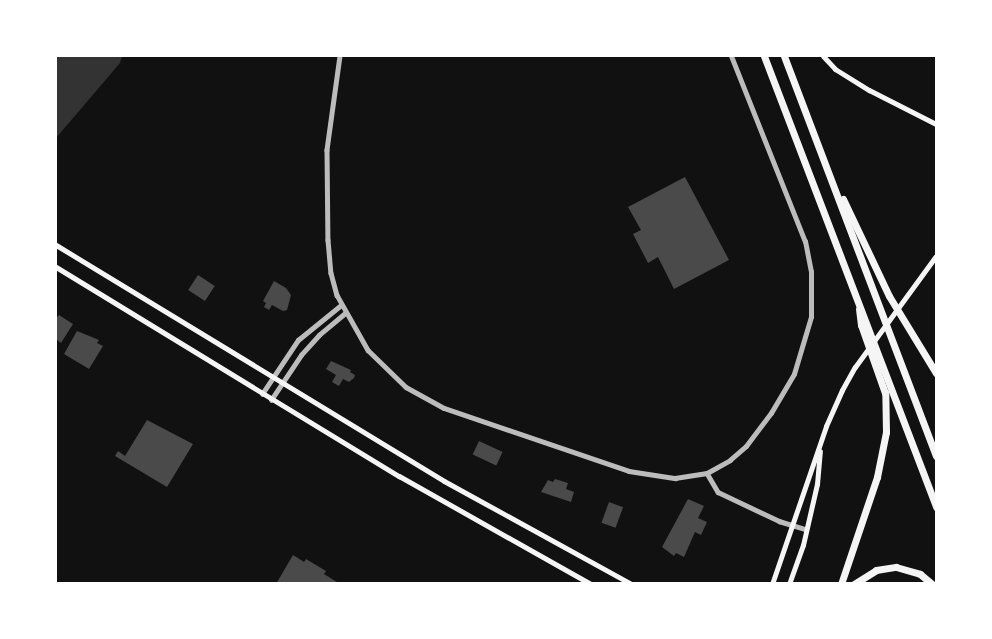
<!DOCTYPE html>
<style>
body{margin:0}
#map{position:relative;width:992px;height:639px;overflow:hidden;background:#111;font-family:"Nunito Sans",sans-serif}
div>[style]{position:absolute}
.water>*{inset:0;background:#333}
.building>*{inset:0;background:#4a4a4a;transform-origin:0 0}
.tertiary>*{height:4.5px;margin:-2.25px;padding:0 2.25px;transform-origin:2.25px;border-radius:2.25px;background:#bcbcbc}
.secondary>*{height:5px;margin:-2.5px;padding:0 2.5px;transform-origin:2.5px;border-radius:2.5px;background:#f5f5f5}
.primary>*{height:5px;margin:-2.5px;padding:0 2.5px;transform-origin:2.5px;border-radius:2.5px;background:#f5f5f5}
.motorway>*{height:7px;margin:-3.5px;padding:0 3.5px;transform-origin:3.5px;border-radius:3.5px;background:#f5f5f5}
span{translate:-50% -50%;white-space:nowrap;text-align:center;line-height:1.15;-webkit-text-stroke:4.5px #fff;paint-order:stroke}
.frame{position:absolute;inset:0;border:57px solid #fff;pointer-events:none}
</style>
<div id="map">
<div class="water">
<div style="clip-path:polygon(56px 56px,122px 56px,120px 63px,56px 138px)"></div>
</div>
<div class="building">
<div style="clip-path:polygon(685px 177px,729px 260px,674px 289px,658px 257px,648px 263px,633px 234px,641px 230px,628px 207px)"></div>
<div style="left:198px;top:275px;width:20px;height:18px;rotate:33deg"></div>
<div style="clip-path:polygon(274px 281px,286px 288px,291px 295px,287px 310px,283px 311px,272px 305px,269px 310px,264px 307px,266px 303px,263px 301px)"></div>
<div style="clip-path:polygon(59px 315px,73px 324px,61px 343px,56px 339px,56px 318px)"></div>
<div style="clip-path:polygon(77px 331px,99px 340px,97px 343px,103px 346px,89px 369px,64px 354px)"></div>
<div style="clip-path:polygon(331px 361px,351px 370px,350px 372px,355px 375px,354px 378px,349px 382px,343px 379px,339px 386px,332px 382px,336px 375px,326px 369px)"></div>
<div style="clip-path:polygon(147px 420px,193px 444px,167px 487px,115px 456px,118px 451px,125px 456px)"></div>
<div style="left:479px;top:441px;width:26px;height:15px;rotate:25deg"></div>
<div style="clip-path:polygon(555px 479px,568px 483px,566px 489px,574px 492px,571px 502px,541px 492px,548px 480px,553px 482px)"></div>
<div style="clip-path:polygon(688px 499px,704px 506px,698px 518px,707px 522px,701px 535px,695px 532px,684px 557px,676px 553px,674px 556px,662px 547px)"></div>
<div style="left:609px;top:502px;width:15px;height:22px;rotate:20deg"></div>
<div style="clip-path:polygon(293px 555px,304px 562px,306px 559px,326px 571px,324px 574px,340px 584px,276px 584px)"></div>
</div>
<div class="tertiary">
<div style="left:340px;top:56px;width:95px;rotate:97.9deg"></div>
<div style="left:327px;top:150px;width:90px;rotate:89.4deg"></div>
<div style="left:328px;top:240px;width:33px;rotate:85deg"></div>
<div style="left:331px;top:273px;width:23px;rotate:75deg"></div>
<div style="left:337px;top:295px;width:63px;rotate:60.6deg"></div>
<div style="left:368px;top:350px;width:53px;rotate:44.2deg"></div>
<div style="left:406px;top:387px;width:43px;rotate:28.9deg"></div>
<div style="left:444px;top:408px;width:195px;rotate:18.8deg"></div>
<div style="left:629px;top:471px;width:47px;rotate:8.7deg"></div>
<div style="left:675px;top:478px;width:32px;rotate:-9deg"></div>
<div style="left:707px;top:473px;width:26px;rotate:-29deg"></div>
<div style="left:730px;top:460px;width:21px;rotate:-41deg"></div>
<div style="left:746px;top:446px;width:41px;rotate:-52.9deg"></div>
<div style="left:771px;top:413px;width:45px;rotate:-59.5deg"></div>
<div style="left:794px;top:374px;width:59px;rotate:-73.4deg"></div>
<div style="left:811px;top:317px;width:45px;rotate:-90deg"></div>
<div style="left:811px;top:272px;width:31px;rotate:-101deg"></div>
<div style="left:805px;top:242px;width:200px;rotate:-111.7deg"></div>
<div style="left:262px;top:394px;width:65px;rotate:-56.3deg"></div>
<div style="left:298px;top:340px;width:55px;rotate:-39.1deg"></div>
<div style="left:271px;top:400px;width:54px;rotate:-56.3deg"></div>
<div style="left:301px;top:355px;width:27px;rotate:-48deg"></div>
<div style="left:319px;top:335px;width:34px;rotate:-40deg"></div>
<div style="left:707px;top:473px;width:22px;rotate:60deg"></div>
<div style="left:718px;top:492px;width:68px;rotate:25.4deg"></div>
<div style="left:779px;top:521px;width:28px;rotate:17deg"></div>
</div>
<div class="secondary">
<div style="left:823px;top:56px;width:18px;rotate:47deg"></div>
<div style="left:835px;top:69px;width:40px;rotate:32deg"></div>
<div style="left:869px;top:90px;width:75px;rotate:26.9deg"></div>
<div style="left:772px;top:584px;width:167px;rotate:-71.1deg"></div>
<div style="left:826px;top:426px;width:39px;rotate:-66deg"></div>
<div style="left:842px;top:390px;width:26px;rotate:-61deg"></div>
<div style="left:855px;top:367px;width:137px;rotate:-53.9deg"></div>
<div style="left:789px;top:584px;width:41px;rotate:-70.3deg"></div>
<div style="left:803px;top:545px;width:63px;rotate:-77.1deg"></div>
<div style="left:817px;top:484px;width:33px;rotate:-85deg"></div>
</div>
<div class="primary">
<div style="left:56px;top:245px;width:454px;rotate:31.3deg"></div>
<div style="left:444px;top:481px;width:213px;rotate:28.8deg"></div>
<div style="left:56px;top:267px;width:402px;rotate:31.4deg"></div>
<div style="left:399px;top:476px;width:220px;rotate:29.4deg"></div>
</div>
<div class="motorway">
<div style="left:764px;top:56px;width:483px;rotate:69.1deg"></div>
<div style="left:784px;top:56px;width:428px;rotate:69.2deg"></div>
<div style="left:843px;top:199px;width:107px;rotate:64.6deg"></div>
<div style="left:889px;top:296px;width:90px;rotate:58.6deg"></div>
<div style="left:841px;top:584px;width:113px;rotate:-71.4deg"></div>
<div style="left:877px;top:477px;width:46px;rotate:-78.7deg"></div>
<div style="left:886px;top:432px;width:39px;rotate:-91deg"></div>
<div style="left:885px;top:393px;width:72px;rotate:-109.4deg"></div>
<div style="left:861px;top:325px;width:16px;rotate:-97deg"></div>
<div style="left:854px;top:584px;width:26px;rotate:-32deg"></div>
<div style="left:876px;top:570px;width:20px;rotate:-9deg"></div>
<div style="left:896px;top:567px;width:25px;rotate:16deg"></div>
<div style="left:920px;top:574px;width:16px;rotate:40deg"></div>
</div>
<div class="frame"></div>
</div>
